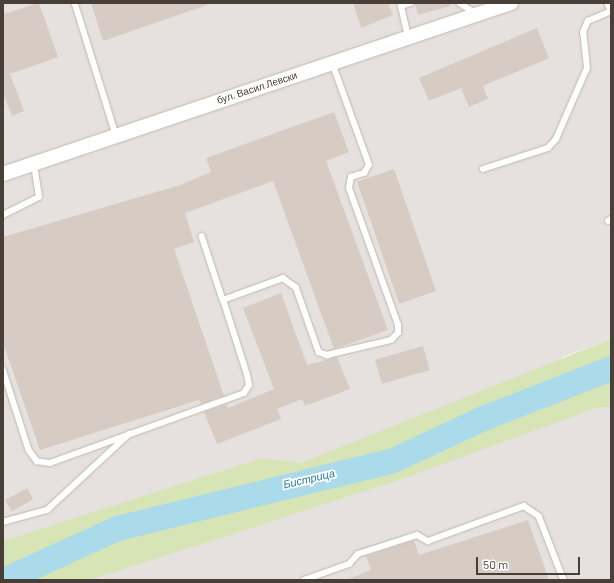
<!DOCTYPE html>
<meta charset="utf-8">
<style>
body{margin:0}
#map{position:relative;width:614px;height:583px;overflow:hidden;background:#f3efe9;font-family:Barlow,sans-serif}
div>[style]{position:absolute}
.industrial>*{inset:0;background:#e6e1de}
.green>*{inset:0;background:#d7e4b5}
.river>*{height:25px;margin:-12.5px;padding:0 12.5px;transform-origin:12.5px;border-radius:12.5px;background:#abdbeb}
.building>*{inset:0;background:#d7ccc3;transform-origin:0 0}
.roads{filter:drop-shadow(0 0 1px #c1b8b0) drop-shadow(0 0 1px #c1b8b0)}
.service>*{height:5.5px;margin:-2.75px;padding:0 2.75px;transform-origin:2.75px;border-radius:2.75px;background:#fff}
.tertiary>*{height:14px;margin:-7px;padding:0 7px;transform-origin:7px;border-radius:7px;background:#fff}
span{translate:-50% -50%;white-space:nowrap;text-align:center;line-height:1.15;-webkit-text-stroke:3.5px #fff;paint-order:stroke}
.street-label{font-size:10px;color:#473f38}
.water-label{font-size:11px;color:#337a94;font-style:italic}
.frame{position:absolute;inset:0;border:4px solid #473f38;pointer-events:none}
.scale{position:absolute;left:476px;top:557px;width:104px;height:18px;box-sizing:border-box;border:2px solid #473f38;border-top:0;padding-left:5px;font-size:12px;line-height:14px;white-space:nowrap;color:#473f38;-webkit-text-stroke:3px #fff;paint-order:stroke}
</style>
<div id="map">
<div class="industrial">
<div style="clip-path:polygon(3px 3px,611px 3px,611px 339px,562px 357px,599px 407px,611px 407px,611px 580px,3px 580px)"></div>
</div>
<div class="green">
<div style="clip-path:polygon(611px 339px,611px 407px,599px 407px,405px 478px,90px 580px,3px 580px,3px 541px,262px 458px,301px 463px)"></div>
</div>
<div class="river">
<div style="left:3px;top:580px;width:125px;rotate:-24.5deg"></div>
<div style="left:117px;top:528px;width:284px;rotate:-13.8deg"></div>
<div style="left:393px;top:460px;width:99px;rotate:-25deg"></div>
<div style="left:483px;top:418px;width:137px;rotate:-21.3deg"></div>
</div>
<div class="building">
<div style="clip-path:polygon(39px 3px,58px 57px,10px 74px,24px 111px,12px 116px,3px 94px,3px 14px)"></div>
<div style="clip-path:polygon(91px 3px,206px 3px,207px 5px,103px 41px)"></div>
<div style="clip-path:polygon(353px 3px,388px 3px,393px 15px,361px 28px)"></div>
<div style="clip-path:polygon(415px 3px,449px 3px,450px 6px,418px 15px)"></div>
<div style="clip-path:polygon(537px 28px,549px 58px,483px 86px,488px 99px,469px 107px,461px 88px,429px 101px,419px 78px)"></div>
<div style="clip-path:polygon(334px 112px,349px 152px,326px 161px,388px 330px,334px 349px,273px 181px,185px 213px,194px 242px,174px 249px,224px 396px,201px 404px,199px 400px,40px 450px,3px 343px,3px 237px,180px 185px,211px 172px,206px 158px)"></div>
<div style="left:394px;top:169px;width:129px;height:39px;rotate:71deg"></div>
<div style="clip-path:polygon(281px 293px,307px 365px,337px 357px,350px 389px,305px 406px,302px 399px,277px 409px,281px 419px,217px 444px,204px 412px,227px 404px,228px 408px,274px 389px,243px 308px)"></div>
<div style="left:423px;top:346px;width:25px;height:50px;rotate:74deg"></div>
<div style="left:27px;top:488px;width:13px;height:25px;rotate:61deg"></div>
<div style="clip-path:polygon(528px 520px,549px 580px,346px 580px,371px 570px,366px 556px,414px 540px,419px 555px)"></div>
</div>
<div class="roads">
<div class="service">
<div style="left:75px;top:3px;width:138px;rotate:72.7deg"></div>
<div style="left:460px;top:3px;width:18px;rotate:34deg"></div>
<div style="left:608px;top:3px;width:9px;rotate:69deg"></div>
<div style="left:408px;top:37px;width:32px;rotate:-103deg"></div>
<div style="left:401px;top:6px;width:10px;rotate:-17deg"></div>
<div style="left:483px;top:169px;width:68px;rotate:-17.9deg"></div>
<div style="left:548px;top:148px;width:12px;rotate:-48deg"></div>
<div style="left:556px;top:139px;width:77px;rotate:-66.4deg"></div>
<div style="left:587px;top:68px;width:36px;rotate:-96deg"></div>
<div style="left:583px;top:32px;width:12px;rotate:-66deg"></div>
<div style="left:588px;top:21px;width:25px;rotate:-23deg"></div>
<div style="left:3px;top:215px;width:40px;rotate:-26.6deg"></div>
<div style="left:39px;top:197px;width:33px;rotate:-99deg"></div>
<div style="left:608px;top:221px;width:4px;rotate:-34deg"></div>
<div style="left:202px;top:236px;width:67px;rotate:71.8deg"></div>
<div style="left:3px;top:369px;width:85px;rotate:72.2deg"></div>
<div style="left:29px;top:450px;width:14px;rotate:54deg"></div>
<div style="left:37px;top:461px;width:13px;rotate:9deg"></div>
<div style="left:50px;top:463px;width:206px;rotate:-19.8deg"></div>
<div style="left:244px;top:393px;width:9px;rotate:-58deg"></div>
<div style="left:249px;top:385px;width:10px;rotate:-101deg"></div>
<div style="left:247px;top:375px;width:79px;rotate:-107.7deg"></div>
<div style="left:223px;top:300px;width:64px;rotate:-20.1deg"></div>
<div style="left:283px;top:278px;width:16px;rotate:35deg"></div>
<div style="left:296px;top:287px;width:69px;rotate:70.5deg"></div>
<div style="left:319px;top:352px;width:9px;rotate:21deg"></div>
<div style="left:327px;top:355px;width:66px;rotate:-13.2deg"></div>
<div style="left:391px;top:340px;width:10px;rotate:-45deg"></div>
<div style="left:398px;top:333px;width:8px;rotate:-90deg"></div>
<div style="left:398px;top:325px;width:145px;rotate:-109.7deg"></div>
<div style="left:349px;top:188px;width:11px;rotate:-80deg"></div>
<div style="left:351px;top:177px;width:14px;rotate:-17deg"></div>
<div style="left:364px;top:173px;width:9px;rotate:-58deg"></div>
<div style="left:369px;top:165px;width:109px;rotate:-109.9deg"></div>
<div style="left:3px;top:522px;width:46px;rotate:-15.3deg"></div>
<div style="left:47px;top:510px;width:112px;rotate:-42.8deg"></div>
<div style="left:304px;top:580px;width:48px;rotate:-19.6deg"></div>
<div style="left:349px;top:564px;width:13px;rotate:-48deg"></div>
<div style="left:358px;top:554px;width:62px;rotate:-17.9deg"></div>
<div style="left:417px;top:535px;width:13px;rotate:29deg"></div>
<div style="left:428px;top:541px;width:102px;rotate:-20deg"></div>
<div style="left:524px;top:506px;width:18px;rotate:34deg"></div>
<div style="left:539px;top:516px;width:69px;rotate:68.7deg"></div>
</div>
<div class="tertiary">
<div style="left:3px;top:174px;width:536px;rotate:-18.6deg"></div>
</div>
</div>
<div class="street-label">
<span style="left:257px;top:88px;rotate:-18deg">бул. Васил Левски</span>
</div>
<div class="water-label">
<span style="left:309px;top:479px;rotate:-13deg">Бистрица</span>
</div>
<div class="frame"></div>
<div class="scale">50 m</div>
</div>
